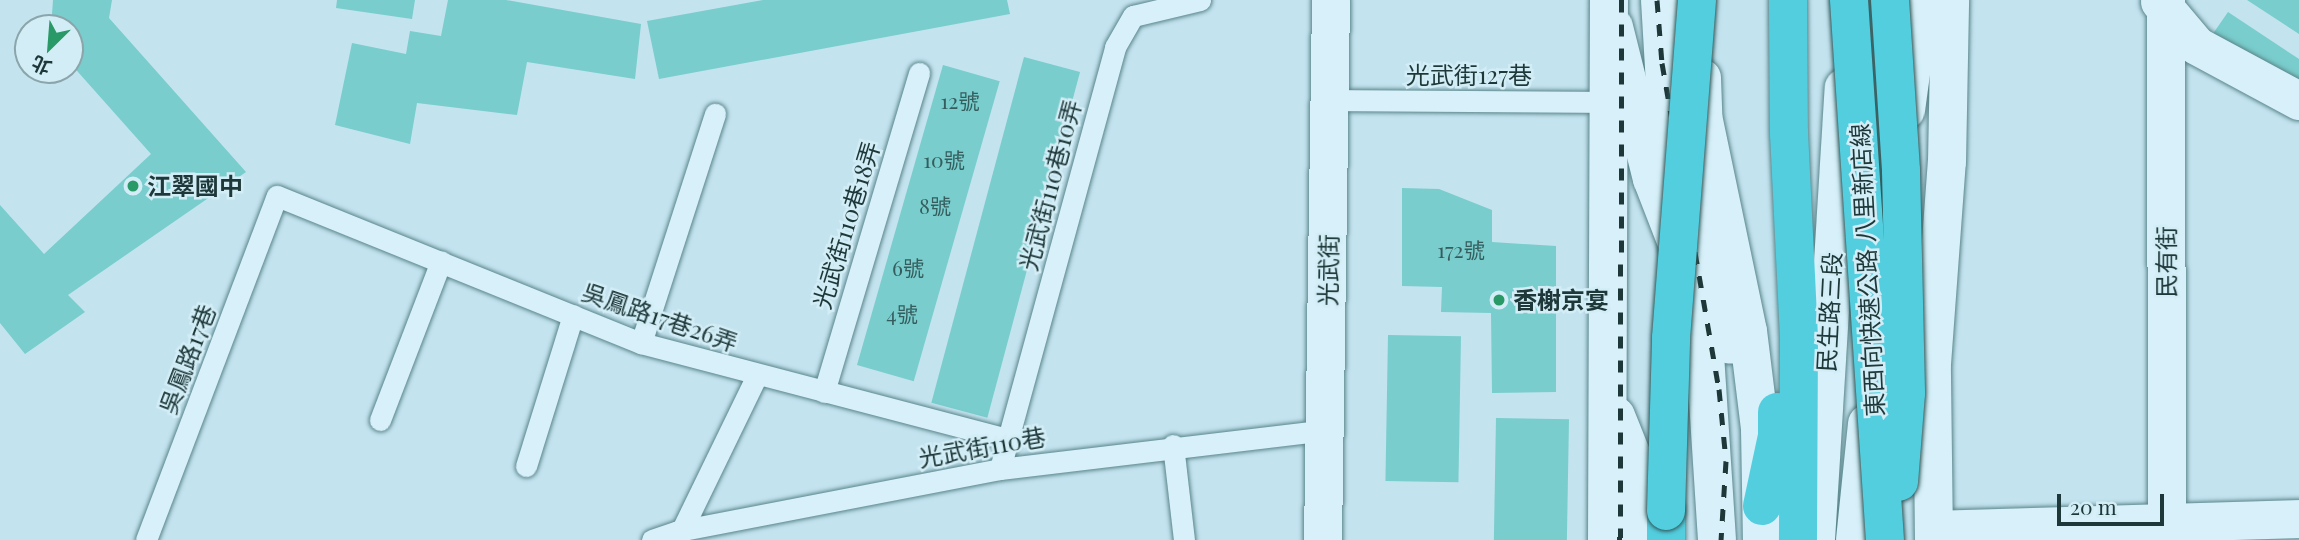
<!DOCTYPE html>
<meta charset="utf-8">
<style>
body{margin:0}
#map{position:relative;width:2299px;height:540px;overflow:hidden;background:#c3e3ef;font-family:"Playfair Display","Noto Sans TC",serif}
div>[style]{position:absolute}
.building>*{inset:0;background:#79cdcc;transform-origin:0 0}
.roads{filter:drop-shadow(0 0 2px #5a858a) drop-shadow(0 0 2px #5a858a)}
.lane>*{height:21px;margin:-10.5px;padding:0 10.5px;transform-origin:10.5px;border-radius:10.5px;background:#d7f0f9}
.street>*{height:38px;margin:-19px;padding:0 19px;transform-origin:19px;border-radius:19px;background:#d7f0f9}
.secondary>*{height:38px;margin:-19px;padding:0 19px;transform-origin:19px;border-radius:19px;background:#d7f0f9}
.highway>*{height:38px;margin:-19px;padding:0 19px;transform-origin:19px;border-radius:19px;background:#53cedf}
.rail>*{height:5px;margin-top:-2.5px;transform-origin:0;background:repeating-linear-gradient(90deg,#1e3839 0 12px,transparent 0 24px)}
.bridges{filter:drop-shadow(0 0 2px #2e5657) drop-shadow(0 0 2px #2e5657)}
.highway-bridge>*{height:38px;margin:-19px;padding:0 19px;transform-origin:19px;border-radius:19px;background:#53cedf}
.dots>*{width:19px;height:19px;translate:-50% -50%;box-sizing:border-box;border:4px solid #d3edf6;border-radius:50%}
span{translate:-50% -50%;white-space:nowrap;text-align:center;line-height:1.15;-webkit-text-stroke:5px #d3edf6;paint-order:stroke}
.number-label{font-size:21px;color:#355d5e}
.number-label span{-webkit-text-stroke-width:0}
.street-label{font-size:24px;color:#1e3839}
.poi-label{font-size:24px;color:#1e3839;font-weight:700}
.left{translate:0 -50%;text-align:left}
.north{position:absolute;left:14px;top:14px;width:70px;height:70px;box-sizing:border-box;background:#d3edf6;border:2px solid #8ba5aa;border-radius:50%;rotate:205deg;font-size:19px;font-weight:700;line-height:28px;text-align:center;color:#1e3839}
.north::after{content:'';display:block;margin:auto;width:24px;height:32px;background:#299a67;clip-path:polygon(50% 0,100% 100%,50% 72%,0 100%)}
.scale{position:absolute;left:2057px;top:494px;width:107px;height:32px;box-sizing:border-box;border:4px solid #1e3839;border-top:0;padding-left:9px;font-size:21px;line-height:24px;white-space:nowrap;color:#1e3839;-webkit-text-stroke:5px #d3edf6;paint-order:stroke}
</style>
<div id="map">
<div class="building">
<div style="clip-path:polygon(53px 0,112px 0,109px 18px,246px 172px,68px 295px,85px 312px,25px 354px,0 323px,0 205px,44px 254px,151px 154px,70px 63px,70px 28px,51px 28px)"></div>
<div style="clip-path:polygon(337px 0,415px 0,412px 19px,336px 8px)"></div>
<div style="clip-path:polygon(448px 0,506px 0,641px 24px,635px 79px,527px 62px,517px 115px,417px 103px,410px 144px,335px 125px,352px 43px,406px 54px,410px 31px,441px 36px)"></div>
<div style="clip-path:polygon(763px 0,1007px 0,1010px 14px,659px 79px,647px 21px)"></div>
<div style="clip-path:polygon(2247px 0,2299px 0,2299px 34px)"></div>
<div style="clip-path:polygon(2228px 12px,2299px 59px,2299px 97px,2210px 38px)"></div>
<div style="left:1024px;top:57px;width:58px;height:358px;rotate:15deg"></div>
<div style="left:943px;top:65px;width:59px;height:312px;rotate:16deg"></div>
<div style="clip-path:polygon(1402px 188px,1439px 189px,1492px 210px,1492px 242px,1556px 246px,1556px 392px,1492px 393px,1491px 313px,1441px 312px,1442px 287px,1402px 286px)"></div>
<div style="left:1388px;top:335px;width:73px;height:146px;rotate:1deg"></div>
<div style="left:1496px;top:418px;width:73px;height:122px;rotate:1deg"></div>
</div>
<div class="roads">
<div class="lane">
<div style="left:1331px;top:100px;width:275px;rotate:0.4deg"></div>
<div style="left:641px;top:343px;width:241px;rotate:-72.1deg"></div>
<div style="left:824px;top:392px;width:333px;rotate:-73.4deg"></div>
<div style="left:380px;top:420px;width:170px;rotate:-69deg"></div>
<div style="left:1008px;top:439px;width:406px;rotate:-74.7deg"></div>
<div style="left:1115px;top:47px;width:36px;rotate:-60deg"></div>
<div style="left:1133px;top:16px;width:69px;rotate:-13.4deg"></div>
<div style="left:1173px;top:445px;width:96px;rotate:83.4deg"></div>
<div style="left:526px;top:466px;width:158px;rotate:-72.7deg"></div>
<div style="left:146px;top:540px;width:368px;rotate:-69.2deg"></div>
<div style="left:277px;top:196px;width:393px;rotate:22deg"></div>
<div style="left:641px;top:343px;width:379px;rotate:14.7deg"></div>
<div style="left:1008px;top:439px;width:31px;rotate:105deg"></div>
<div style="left:652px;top:540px;width:28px;rotate:-19deg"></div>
<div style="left:678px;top:531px;width:328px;rotate:-10.9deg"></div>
<div style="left:1000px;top:469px;width:328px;rotate:-6.8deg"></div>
<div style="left:677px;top:540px;width:181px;rotate:-64.1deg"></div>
</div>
<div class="street">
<div style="left:2166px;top:0;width:523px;rotate:89.89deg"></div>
<div style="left:2160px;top:2px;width:57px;rotate:49.9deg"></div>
<div style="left:2197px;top:46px;width:116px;rotate:28.3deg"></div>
<div style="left:1614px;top:27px;width:157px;rotate:76deg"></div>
<div style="left:1652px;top:179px;width:138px;rotate:68.8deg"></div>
<div style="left:1702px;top:308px;width:232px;rotate:86.3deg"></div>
<div style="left:1906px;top:110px;width:111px;rotate:-82.2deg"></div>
<div style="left:1934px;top:530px;width:365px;rotate:-1.7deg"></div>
<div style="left:1323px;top:540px;width:540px;rotate:-89.15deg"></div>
<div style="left:1855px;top:540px;width:117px;rotate:-84.1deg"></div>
</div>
<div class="secondary">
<div style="left:1660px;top:0;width:151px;rotate:86.6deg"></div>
<div style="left:1669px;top:151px;width:203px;rotate:72.5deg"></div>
<div style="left:1702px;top:78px;width:38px;rotate:88deg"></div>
<div style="left:1703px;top:116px;width:220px;rotate:78.2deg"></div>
<div style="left:1748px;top:331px;width:99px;rotate:83deg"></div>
<div style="left:1760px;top:429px;width:111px;rotate:89deg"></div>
<div style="left:1616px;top:416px;width:65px;rotate:68.2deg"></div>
<div style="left:1640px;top:476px;width:64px;rotate:90deg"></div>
<div style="left:1607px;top:540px;width:540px;rotate:-89.79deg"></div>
<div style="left:1816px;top:540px;width:453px;rotate:-86.5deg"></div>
<div style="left:1934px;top:540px;width:176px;rotate:-90.7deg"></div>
<div style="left:1932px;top:364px;width:203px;rotate:-85.8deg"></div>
<div style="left:1947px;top:162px;width:162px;rotate:-88.9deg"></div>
</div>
<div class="highway">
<div style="left:1788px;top:0;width:133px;rotate:89.6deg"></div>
<div style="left:1789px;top:133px;width:207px;rotate:87.2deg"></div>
<div style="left:1799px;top:340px;width:200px;rotate:90.3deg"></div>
<div style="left:1762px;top:506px;width:72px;rotate:-77.9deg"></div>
<div style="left:1777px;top:436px;width:24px;rotate:-90deg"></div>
<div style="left:1666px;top:540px;width:29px;rotate:-90deg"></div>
</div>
</div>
<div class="rail">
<div style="left:1657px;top:0;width:63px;rotate:85.5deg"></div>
<div style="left:1662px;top:63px;width:331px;rotate:80.1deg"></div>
<div style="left:1719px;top:389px;width:72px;rotate:84.4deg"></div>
<div style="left:1726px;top:461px;width:79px;rotate:93.6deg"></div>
<div style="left:1620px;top:540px;width:540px;rotate:-89.79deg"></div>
</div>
<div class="bridges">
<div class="highway-bridge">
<div style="left:1849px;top:0;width:541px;rotate:86.19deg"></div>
<div style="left:1890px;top:0;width:171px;rotate:86.3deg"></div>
<div style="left:1901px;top:171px;width:222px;rotate:88.7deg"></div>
<div style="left:1906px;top:393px;width:89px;rotate:94.5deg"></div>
<div style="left:1666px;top:511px;width:173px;rotate:-88.3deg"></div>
<div style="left:1671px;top:338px;width:339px;rotate:-85.6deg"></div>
</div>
</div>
<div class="dots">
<div style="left:133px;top:186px;background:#299a67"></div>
<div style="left:1499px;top:300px;background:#299a67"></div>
</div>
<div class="number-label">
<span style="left:960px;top:100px">12號</span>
<span style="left:944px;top:159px">10號</span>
<span style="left:935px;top:205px">8號</span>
<span style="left:1461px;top:249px">172號</span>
<span style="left:908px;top:267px">6號</span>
<span style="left:902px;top:313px">4號</span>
</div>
<div class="street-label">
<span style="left:1469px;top:75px">光武街127巷</span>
<span style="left:1050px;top:185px;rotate:-75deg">光武街110巷10弄</span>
<span style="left:846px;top:225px;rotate:-73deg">光武街110巷18弄</span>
<span style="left:2166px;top:262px;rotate:-90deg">民有街</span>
<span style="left:1328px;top:270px;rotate:-89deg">光武街</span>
<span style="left:1867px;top:270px;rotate:-93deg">東西向快速公路 八里新店線</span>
<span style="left:1829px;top:312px;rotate:-87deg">民生路三段</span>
<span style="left:660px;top:317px;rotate:19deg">吳鳳路17巷26弄</span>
<span style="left:187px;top:359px;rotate:-69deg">吳鳳路17巷</span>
<span style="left:982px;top:447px;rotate:-10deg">光武街110巷</span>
</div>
<div class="poi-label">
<span class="left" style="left:147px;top:186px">江翠國中</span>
<span class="left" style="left:1513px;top:300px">香榭京宴</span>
</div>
<div class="north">北</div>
<div class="scale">20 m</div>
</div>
